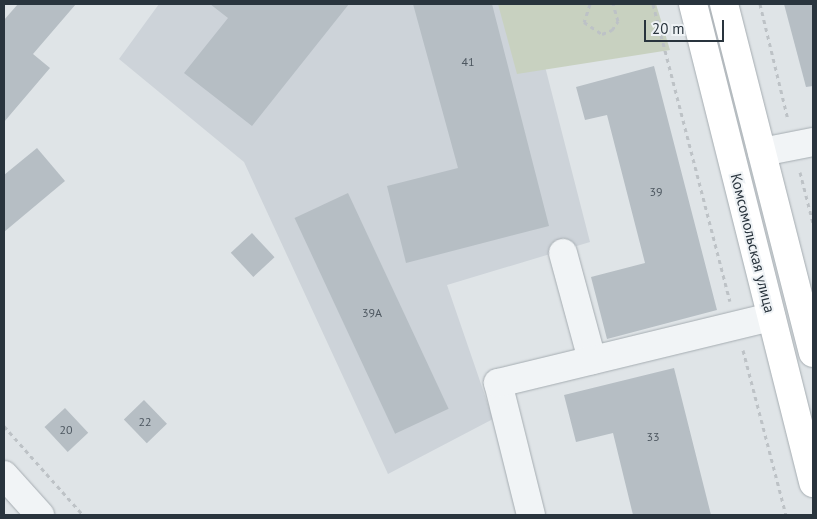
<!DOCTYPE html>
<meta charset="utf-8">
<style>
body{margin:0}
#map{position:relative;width:817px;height:519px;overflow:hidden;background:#dfe4e7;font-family:"PT Sans",sans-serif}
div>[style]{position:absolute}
.built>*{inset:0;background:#cdd3d9}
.green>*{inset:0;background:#c8d1c0}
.building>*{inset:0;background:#b6bec4;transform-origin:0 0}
.path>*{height:3px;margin-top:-1.5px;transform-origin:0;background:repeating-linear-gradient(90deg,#bdc2c6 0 4px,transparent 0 8px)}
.roads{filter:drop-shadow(0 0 1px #a5acb1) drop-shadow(0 0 1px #a5acb1)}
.minor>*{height:28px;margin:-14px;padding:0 14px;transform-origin:14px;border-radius:14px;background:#f1f4f6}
.major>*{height:28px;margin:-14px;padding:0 14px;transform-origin:14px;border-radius:14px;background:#fff}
span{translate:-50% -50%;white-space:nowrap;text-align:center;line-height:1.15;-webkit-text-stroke:4px #eef2f5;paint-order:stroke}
.number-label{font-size:12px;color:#4c565f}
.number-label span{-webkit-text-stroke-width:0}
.street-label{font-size:15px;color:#29343d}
.frame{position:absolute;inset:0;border:5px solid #29343d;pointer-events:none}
.scale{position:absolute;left:644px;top:20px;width:80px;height:22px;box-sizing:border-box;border:2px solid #29343d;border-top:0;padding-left:6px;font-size:15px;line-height:18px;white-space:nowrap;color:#29343d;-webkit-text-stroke:4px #eef2f5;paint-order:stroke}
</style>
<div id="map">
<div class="built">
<div style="clip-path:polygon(159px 4px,529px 4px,590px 242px,447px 285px,493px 419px,388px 474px,244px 162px,119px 59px)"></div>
</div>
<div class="green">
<div style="clip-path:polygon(498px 4px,656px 4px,670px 50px,517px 74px)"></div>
</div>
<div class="building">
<div style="clip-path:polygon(18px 4px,76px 4px,33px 54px,50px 68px,4px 122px,4px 20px)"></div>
<div style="clip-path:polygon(210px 4px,349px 4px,252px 126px,184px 73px,228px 18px)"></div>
<div style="clip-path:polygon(413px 4px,492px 4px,549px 226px,406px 263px,387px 186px,458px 168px)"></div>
<div style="clip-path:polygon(784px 4px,813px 4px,813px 86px,806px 87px)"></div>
<div style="clip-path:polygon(654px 66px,717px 310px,607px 339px,591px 277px,645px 263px,607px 115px,585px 120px,576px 87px)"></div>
<div style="clip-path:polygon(37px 148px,65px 181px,4px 232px,4px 175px)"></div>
<div style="left:348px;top:193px;width:238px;height:59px;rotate:65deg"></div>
<div style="left:252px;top:233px;width:33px;height:29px;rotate:47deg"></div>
<div style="clip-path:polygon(674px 368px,711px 515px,633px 515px,613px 433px,576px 442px,564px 395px)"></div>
<div style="left:144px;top:400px;width:33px;height:28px;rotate:46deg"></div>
<div style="left:65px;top:408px;width:34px;height:28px;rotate:47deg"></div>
</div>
<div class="path">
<div style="left:590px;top:4px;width:19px;rotate:108deg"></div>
<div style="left:584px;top:22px;width:22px;rotate:34deg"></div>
<div style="left:602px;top:34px;width:11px;rotate:-22deg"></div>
<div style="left:612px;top:30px;width:11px;rotate:-56deg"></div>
<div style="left:618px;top:21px;width:18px;rotate:-106deg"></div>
<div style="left:653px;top:4px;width:307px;rotate:75.5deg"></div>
<div style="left:760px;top:4px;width:119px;rotate:76.4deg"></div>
<div style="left:800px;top:172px;width:53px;rotate:75.7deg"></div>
<div style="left:743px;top:350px;width:171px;rotate:75.4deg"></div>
<div style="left:4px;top:426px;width:119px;rotate:48.4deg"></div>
</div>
<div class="roads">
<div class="minor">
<div style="left:762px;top:152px;width:52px;rotate:-11.1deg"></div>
<div style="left:563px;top:253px;width:111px;rotate:74.8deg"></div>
<div style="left:4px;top:475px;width:54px;rotate:48deg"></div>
<div style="left:531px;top:515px;width:136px;rotate:-104deg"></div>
<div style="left:498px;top:383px;width:281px;rotate:-13.6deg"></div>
</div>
<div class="major">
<div style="left:693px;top:4px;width:494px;rotate:75.9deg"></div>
<div style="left:724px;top:4px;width:360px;rotate:75.7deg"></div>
</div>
</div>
<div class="number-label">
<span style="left:468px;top:62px">41</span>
<span style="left:656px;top:192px">39</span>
<span style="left:372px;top:313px">39А</span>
<span style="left:145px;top:422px">22</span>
<span style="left:66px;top:430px">20</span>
<span style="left:653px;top:437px">33</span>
</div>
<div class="street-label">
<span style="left:753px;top:243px;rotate:76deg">Комсомольская улица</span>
</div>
<div class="frame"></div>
<div class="scale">20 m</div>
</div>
